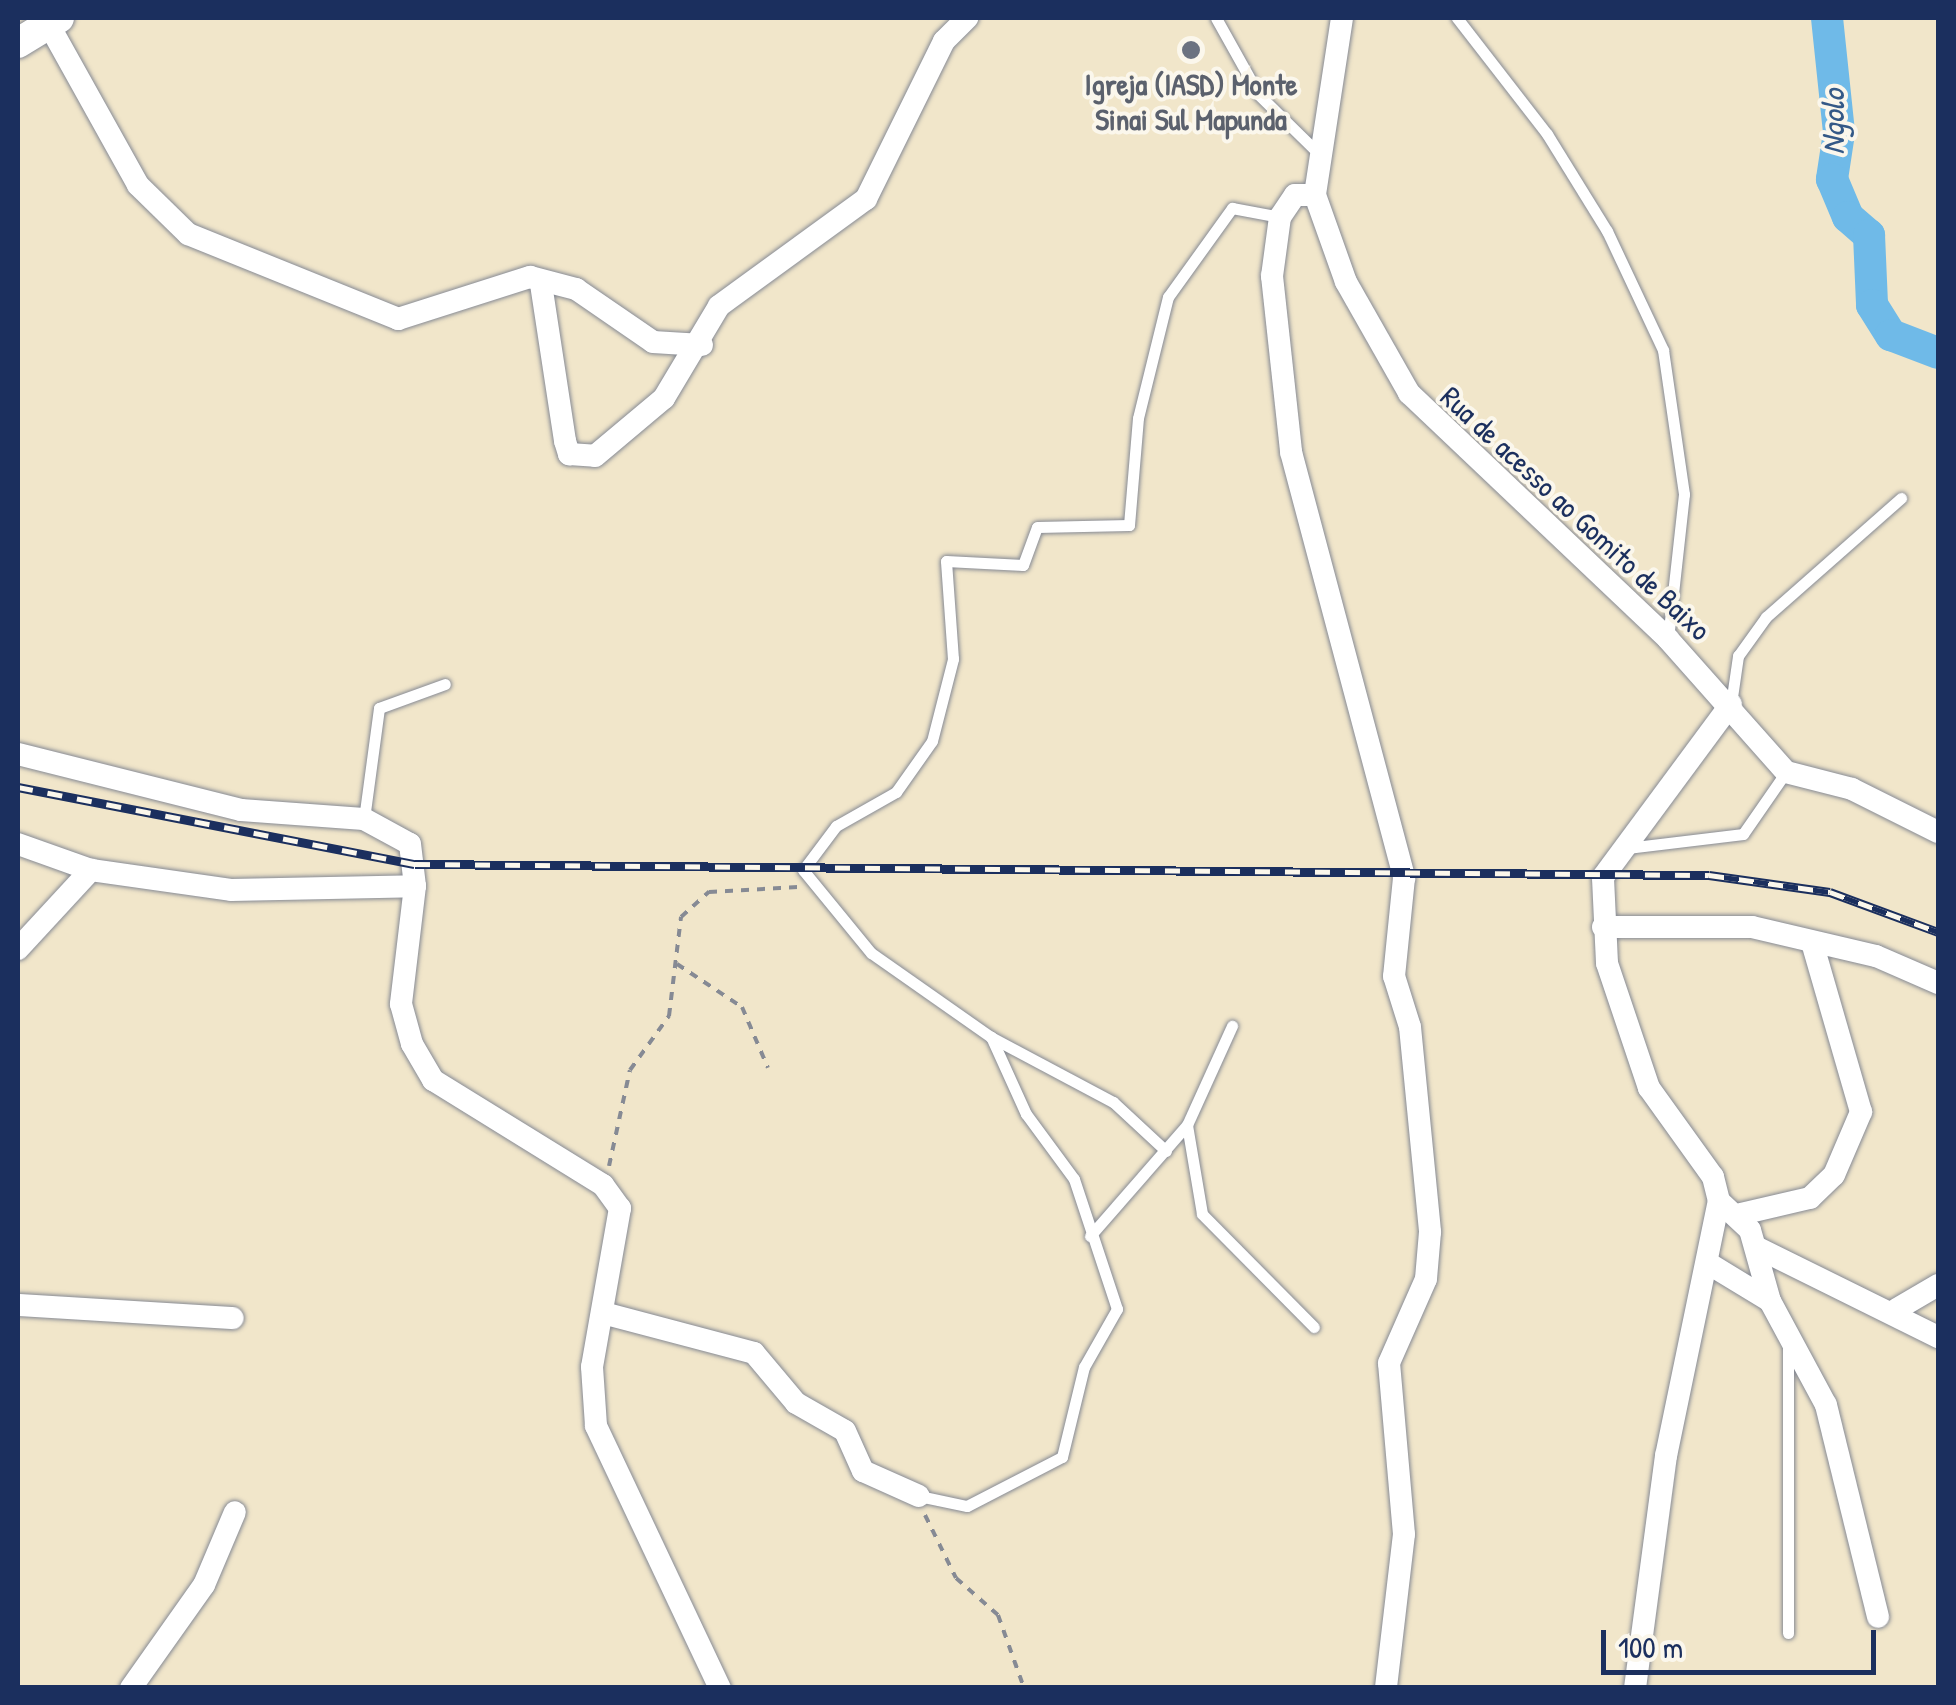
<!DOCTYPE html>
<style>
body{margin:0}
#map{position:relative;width:1956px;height:1705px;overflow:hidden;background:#f1e6ca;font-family:"Patrick Hand",sans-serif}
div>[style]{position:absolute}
.river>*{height:32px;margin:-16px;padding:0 16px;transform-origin:16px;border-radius:16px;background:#6fbae8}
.path>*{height:4px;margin-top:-2px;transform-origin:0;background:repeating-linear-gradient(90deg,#868a94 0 8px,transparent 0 16px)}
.roads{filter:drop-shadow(0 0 2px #868a94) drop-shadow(0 0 2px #868a94)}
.lane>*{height:11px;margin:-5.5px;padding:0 5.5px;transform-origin:5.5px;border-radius:5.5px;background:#fff}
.street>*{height:22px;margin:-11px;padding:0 11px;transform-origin:11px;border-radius:11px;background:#fff}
.secondary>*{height:30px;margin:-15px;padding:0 15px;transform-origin:15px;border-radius:15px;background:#fff}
.rail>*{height:9px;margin-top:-4.5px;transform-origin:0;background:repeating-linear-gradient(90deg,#fbf7ec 0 15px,#1b2f5e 0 30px);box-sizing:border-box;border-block:2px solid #1b2f5e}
.dots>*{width:28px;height:28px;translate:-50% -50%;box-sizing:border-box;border:5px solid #fbf7ec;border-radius:50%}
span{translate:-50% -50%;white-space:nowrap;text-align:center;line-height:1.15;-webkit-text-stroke:8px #fbf7ec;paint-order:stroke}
.worship-label{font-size:30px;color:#5b616d;font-weight:700}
.street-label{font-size:30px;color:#1b2f5e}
.water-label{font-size:32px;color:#345987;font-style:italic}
.frame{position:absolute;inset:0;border:20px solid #1b2f5e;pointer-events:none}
.scale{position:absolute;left:1601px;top:1630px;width:275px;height:45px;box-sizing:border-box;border:5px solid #1b2f5e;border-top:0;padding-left:12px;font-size:30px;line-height:35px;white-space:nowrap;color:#1b2f5e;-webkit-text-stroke:8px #fbf7ec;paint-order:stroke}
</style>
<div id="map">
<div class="river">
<div style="left:1827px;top:18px;width:116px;rotate:84deg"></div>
<div style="left:1839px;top:133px;width:47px;rotate:98.7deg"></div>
<div style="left:1832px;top:179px;width:41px;rotate:67.2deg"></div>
<div style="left:1848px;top:217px;width:28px;rotate:41deg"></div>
<div style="left:1869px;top:235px;width:70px;rotate:87.5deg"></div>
<div style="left:1872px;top:305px;width:36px;rotate:58deg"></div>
<div style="left:1891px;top:335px;width:50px;rotate:21deg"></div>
</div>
<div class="path">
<div style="left:677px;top:964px;width:78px;rotate:33.5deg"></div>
<div style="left:742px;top:1007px;width:66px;rotate:66.9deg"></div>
<div style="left:609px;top:1166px;width:98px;rotate:-77.7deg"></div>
<div style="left:630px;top:1070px;width:67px;rotate:-54.2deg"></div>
<div style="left:669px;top:1016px;width:100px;rotate:-83.1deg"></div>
<div style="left:681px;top:917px;width:38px;rotate:-42deg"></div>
<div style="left:709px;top:892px;width:89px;rotate:-3.2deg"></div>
<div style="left:925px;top:1515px;width:70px;rotate:63.8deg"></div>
<div style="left:956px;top:1578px;width:56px;rotate:41.4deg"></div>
<div style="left:998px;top:1615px;width:77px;rotate:70.4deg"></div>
</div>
<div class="roads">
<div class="lane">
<div style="left:1216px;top:18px;width:88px;rotate:60.8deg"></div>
<div style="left:1259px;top:95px;width:83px;rotate:44.5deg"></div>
<div style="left:1457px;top:18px;width:147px;rotate:52.2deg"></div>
<div style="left:1547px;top:134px;width:114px;rotate:58.3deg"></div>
<div style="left:1607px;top:231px;width:132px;rotate:64.8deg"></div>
<div style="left:1663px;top:350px;width:146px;rotate:81.7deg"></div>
<div style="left:1684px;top:494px;width:146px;rotate:96.3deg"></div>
<div style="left:1731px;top:704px;width:49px;rotate:-81.7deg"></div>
<div style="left:1738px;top:656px;width:48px;rotate:-54.3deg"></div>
<div style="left:1766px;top:617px;width:180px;rotate:-41.4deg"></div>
<div style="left:364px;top:819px;width:112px;rotate:-82.3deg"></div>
<div style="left:379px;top:708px;width:70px;rotate:-20deg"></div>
<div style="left:1627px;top:848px;width:117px;rotate:-6.9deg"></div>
<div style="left:1743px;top:834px;width:75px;rotate:-55.3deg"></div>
<div style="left:1187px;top:1125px;width:90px;rotate:80.4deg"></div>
<div style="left:1202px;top:1214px;width:159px;rotate:45.3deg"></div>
<div style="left:1166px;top:1151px;width:72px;rotate:-137.2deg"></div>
<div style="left:1113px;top:1102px;width:138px;rotate:-152deg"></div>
<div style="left:991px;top:1037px;width:146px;rotate:-145deg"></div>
<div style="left:871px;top:953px;width:107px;rotate:-129.3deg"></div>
<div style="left:803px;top:870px;width:55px;rotate:-53.1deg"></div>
<div style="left:836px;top:826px;width:69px;rotate:-29.5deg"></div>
<div style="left:896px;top:792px;width:62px;rotate:-54.8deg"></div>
<div style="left:932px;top:741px;width:85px;rotate:-75.6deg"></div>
<div style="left:953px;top:659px;width:98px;rotate:-94.1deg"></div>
<div style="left:946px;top:561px;width:77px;rotate:3deg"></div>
<div style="left:1023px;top:565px;width:40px;rotate:-69.8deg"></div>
<div style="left:1037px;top:527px;width:92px;rotate:-1.2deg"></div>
<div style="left:1129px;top:525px;width:107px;rotate:-85.2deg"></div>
<div style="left:1138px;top:418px;width:125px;rotate:-76.1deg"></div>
<div style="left:1168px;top:297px;width:110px;rotate:-54.3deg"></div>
<div style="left:1232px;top:208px;width:49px;rotate:10.6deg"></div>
<div style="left:1090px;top:1236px;width:147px;rotate:-48.9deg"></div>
<div style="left:1187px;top:1125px;width:109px;rotate:-65.6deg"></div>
<div style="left:919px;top:1496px;width:49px;rotate:11.8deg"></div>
<div style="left:967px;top:1506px;width:107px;rotate:-27.3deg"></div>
<div style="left:1062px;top:1457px;width:93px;rotate:-76.3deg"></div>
<div style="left:1084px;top:1367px;width:67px;rotate:-60.4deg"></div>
<div style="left:1117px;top:1309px;width:137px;rotate:-108.3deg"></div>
<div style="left:1074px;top:1179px;width:81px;rotate:-126.4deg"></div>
<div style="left:1026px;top:1114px;width:85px;rotate:-114.4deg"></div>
<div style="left:1788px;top:1633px;width:290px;rotate:-90deg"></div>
</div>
<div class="street">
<div style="left:1342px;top:18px;width:179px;rotate:98.7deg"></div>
<div style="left:1315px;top:195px;width:92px;rotate:70.4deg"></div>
<div style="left:1346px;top:282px;width:128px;rotate:60.4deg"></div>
<div style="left:1409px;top:393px;width:357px;rotate:43.5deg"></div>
<div style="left:1668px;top:639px;width:178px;rotate:48.4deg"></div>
<div style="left:1786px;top:772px;width:68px;rotate:14.4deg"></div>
<div style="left:1852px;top:789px;width:96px;rotate:26.6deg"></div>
<div style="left:49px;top:25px;width:183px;rotate:60.9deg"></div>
<div style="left:138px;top:185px;width:70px;rotate:44.4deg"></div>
<div style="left:188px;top:234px;width:227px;rotate:22deg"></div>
<div style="left:398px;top:319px;width:139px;rotate:-17.7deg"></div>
<div style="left:530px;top:277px;width:48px;rotate:14.6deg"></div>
<div style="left:576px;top:289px;width:93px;rotate:34.5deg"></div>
<div style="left:653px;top:342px;width:49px;rotate:3.5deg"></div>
<div style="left:1315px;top:195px;width:20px;rotate:180deg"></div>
<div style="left:1295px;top:195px;width:27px;rotate:124deg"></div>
<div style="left:1280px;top:217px;width:60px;rotate:97.7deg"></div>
<div style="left:1272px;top:276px;width:177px;rotate:83.8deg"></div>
<div style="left:1291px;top:452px;width:441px;rotate:75.1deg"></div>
<div style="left:1404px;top:878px;width:99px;rotate:95.8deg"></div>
<div style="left:1394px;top:976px;width:53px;rotate:72.6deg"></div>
<div style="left:1410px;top:1027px;width:206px;rotate:84.4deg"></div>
<div style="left:1430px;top:1232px;width:47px;rotate:94.9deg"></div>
<div style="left:1426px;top:1279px;width:92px;rotate:113.8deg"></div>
<div style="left:1389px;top:1363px;width:172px;rotate:85deg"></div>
<div style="left:1404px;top:1534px;width:155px;rotate:96.7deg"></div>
<div style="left:541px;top:284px;width:159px;rotate:81.3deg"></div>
<div style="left:565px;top:441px;width:14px;rotate:73deg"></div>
<div style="left:569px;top:454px;width:26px;rotate:4deg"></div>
<div style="left:595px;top:456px;width:90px;rotate:-40deg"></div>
<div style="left:664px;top:398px;width:107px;rotate:-59.1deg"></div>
<div style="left:719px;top:306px;width:182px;rotate:-36.1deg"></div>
<div style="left:866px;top:199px;width:176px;rotate:-63.7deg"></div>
<div style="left:944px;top:41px;width:33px;rotate:-45deg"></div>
<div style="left:18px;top:754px;width:230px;rotate:14.1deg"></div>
<div style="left:241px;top:810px;width:123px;rotate:4.2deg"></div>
<div style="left:364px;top:819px;width:52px;rotate:28.5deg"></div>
<div style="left:410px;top:844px;width:42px;rotate:83.2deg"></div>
<div style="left:415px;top:886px;width:119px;rotate:96.8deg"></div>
<div style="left:401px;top:1004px;width:41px;rotate:74.6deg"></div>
<div style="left:412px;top:1044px;width:42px;rotate:59.7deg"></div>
<div style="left:433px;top:1080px;width:200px;rotate:31.7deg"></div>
<div style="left:603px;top:1185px;width:29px;rotate:54deg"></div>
<div style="left:620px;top:1208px;width:161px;rotate:100deg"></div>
<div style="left:592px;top:1367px;width:59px;rotate:86.1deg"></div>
<div style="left:596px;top:1426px;width:290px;rotate:64.7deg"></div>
<div style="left:18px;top:844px;width:77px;rotate:19.6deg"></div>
<div style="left:91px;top:870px;width:141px;rotate:8.1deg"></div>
<div style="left:231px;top:890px;width:184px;rotate:-1.2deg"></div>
<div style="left:1603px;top:927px;width:149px"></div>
<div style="left:1752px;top:927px;width:127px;rotate:13.2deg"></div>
<div style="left:1876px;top:956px;width:68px;rotate:23.5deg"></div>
<div style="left:18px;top:949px;width:108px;rotate:-47.3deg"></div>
<div style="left:1719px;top:1201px;width:42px;rotate:43.1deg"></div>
<div style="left:1750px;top:1230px;width:74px;rotate:74.3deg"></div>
<div style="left:1770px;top:1301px;width:118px;rotate:61.7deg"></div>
<div style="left:1826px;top:1405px;width:218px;rotate:76.2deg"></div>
<div style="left:1741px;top:1214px;width:71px;rotate:-13.1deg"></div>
<div style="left:1810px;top:1198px;width:33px;rotate:-44deg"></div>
<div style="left:1834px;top:1175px;width:69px;rotate:-66.8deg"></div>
<div style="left:1861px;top:1112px;width:177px;rotate:-106.1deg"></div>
<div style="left:1758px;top:1248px;width:201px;rotate:26.3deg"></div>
<div style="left:1711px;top:1265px;width:69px;rotate:31.4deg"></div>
<div style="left:18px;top:1305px;width:215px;rotate:3.5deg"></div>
<div style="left:1897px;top:1309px;width:48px;rotate:-30.3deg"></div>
<div style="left:603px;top:1313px;width:156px;rotate:14.8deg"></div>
<div style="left:754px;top:1353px;width:65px;rotate:50deg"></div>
<div style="left:796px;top:1403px;width:56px;rotate:29.7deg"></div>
<div style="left:845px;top:1431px;width:44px;rotate:65.8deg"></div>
<div style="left:863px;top:1471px;width:61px;rotate:24.1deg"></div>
<div style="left:131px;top:1688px;width:126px;rotate:-54.7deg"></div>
<div style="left:204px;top:1585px;width:79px;rotate:-67deg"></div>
<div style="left:1635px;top:1688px;width:234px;rotate:-82.4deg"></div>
<div style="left:1666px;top:1456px;width:260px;rotate:-78.3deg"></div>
<div style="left:1719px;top:1201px;width:25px;rotate:-104deg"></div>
<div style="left:1713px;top:1177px;width:110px;rotate:-125.7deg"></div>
<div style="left:1649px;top:1088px;width:132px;rotate:-108.6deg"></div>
<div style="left:1607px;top:963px;width:86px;rotate:-92.7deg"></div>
<div style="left:1603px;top:877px;width:215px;rotate:-53.5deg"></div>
</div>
<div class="secondary">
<div style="left:18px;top:43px;width:48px;rotate:-31.4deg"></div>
</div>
</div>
<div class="rail">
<div style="left:18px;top:787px;width:404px;rotate:11deg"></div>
<div style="left:415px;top:864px;width:1294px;rotate:0.49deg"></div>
<div style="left:1709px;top:875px;width:122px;rotate:8deg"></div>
<div style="left:1830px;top:892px;width:115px;rotate:20.3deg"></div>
</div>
<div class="dots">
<div style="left:1191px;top:50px;background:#6b7280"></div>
</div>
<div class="worship-label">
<span style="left:1191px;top:101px">Igreja (IASD) Monte<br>Sinai Sul Mapunda</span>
</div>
<div class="street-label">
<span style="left:1576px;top:513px;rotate:43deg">Rua de acesso ao Gomito de Baixo</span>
</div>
<div class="water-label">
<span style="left:1833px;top:122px;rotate:-90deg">Ngolo</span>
</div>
<div class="frame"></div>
<div class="scale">100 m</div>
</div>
